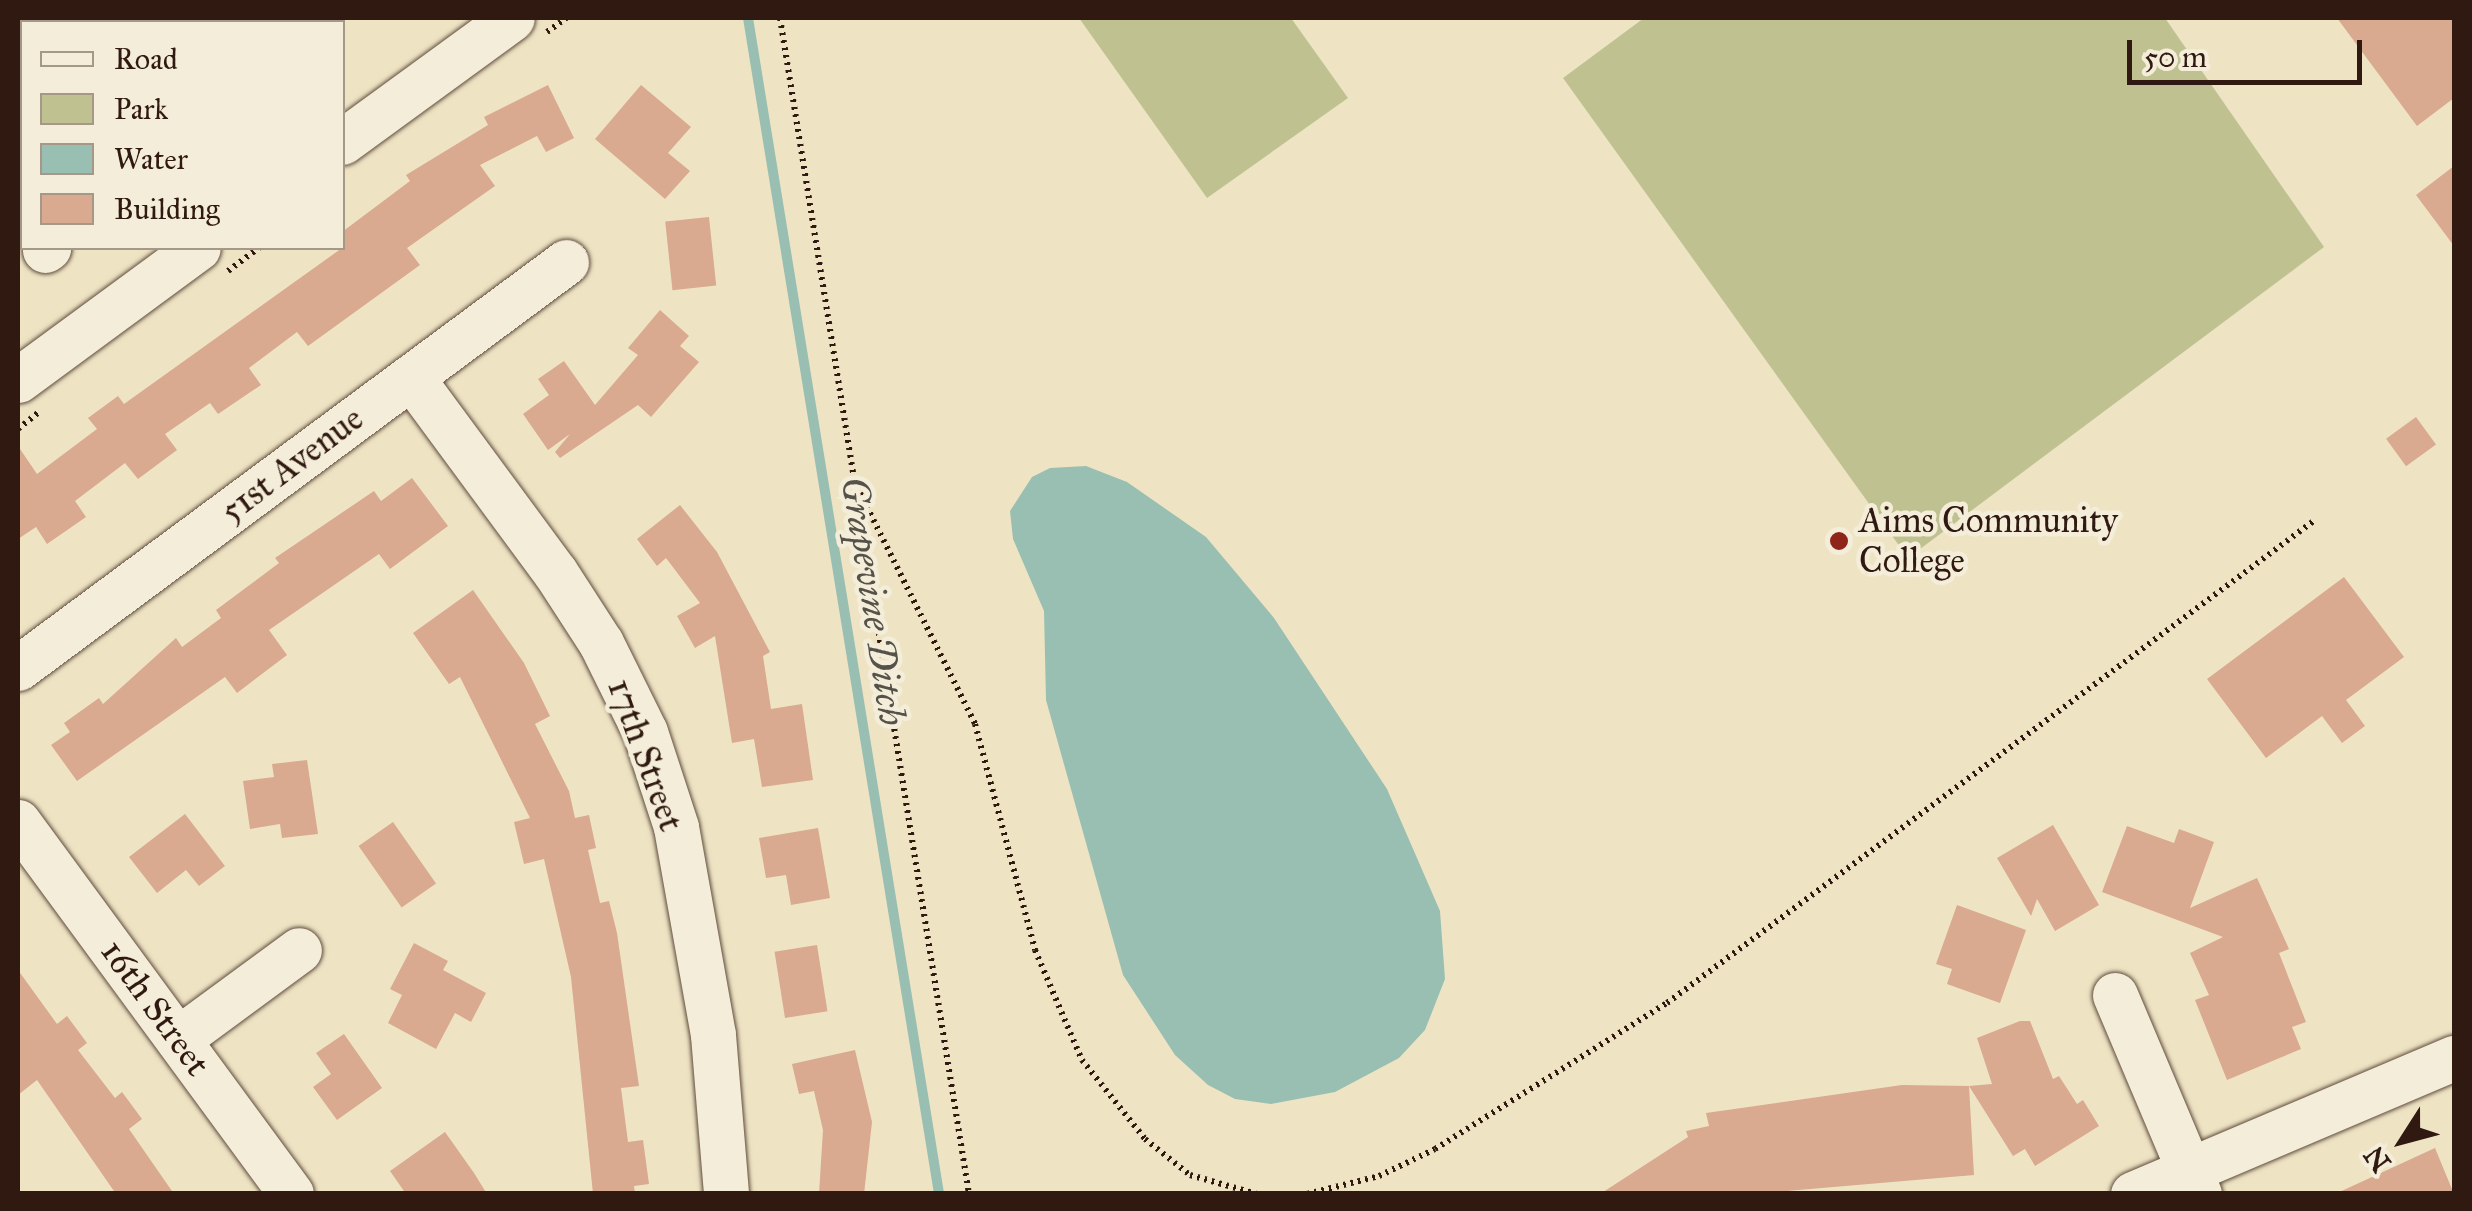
<!DOCTYPE html>
<style>
body{margin:0}
#map{position:relative;width:2472px;height:1211px;overflow:hidden;background:#eee4c4;font-family:"IM FELL Great Primer",serif}
div>[style]{position:absolute}
.green>*{inset:0;background:#bfc290}
.water>*{inset:0;background:#99bfb2}
.stream>*{height:10px;margin:-5px;padding:0 5px;transform-origin:5px;border-radius:5px;background:#99bfb2}
.building>*{inset:0;background:#d9a990;transform-origin:0 0}
.path>*{height:6px;margin-top:-3px;transform-origin:0;background:repeating-linear-gradient(90deg,#301910 0 2.5px,transparent 0 7.5px)}
.roads{filter:drop-shadow(0 0 2px #604c3d) drop-shadow(0 0 2px #604c3d)}
.minor>*{height:45px;margin:-22.5px;padding:0 22.5px;transform-origin:22.5px;border-radius:22.5px;background:#f4edd9}
.dots>*{width:28px;height:28px;translate:-50% -50%;box-sizing:border-box;border:5px solid #f4edd9;border-radius:50%}
span{translate:-50% -50%;white-space:nowrap;text-align:center;line-height:1.15;-webkit-text-stroke:9px #f4edd9;paint-order:stroke}
.street-label{font-size:35px;color:#301910}
.poi-label{font-size:35px;color:#301910}
.left{translate:0 -50%;text-align:left}
.water-label{font-size:38px;color:#555349;font-style:italic}
.frame{position:absolute;inset:0;border:20px solid #301910;pointer-events:none}
.legend{position:absolute;left:20px;top:20px;width:325px;height:230px;box-sizing:border-box;background:#f4edd9;border:2px solid #a69889;margin:0;padding:12px 18px;list-style:none;font-size:30px;color:#301910}
.legend li{display:flex;align-items:center;gap:20px;height:50px}
.legend b{width:50px;border:2px solid #a69889}
.north{position:absolute;left:2352px;top:1091px;width:100px;height:100px;-webkit-text-stroke:8px #f4edd9;paint-order:stroke;rotate:234deg;font-size:28px;font-weight:700;line-height:40px;text-align:center;color:#301910}
.north::after{content:'';display:block;margin:auto;width:35px;height:45px;background:#301910;clip-path:polygon(50% 0,100% 100%,50% 72%,0 100%)}
.scale{position:absolute;left:2127px;top:40px;width:235px;height:45px;box-sizing:border-box;border:5px solid #301910;border-top:0;padding-left:12px;font-size:30px;line-height:35px;white-space:nowrap;color:#301910;-webkit-text-stroke:8px #f4edd9;paint-order:stroke}
</style>
<div id="map">
<div class="green">
<div style="clip-path:polygon(1079px 18px,1291px 18px,1348px 98px,1207px 198px)"></div>
<div style="clip-path:polygon(1644px 18px,2165px 18px,2324px 247px,1908px 558px,1563px 78px)"></div>
</div>
<div class="water">
<div style="clip-path:polygon(1086px 466px,1127px 482px,1206px 537px,1274px 618px,1387px 789px,1440px 911px,1445px 979px,1425px 1030px,1399px 1058px,1335px 1092px,1271px 1104px,1235px 1099px,1208px 1085px,1175px 1055px,1123px 975px,1046px 700px,1044px 611px,1013px 539px,1010px 511px,1032px 477px,1050px 468px)"></div>
</div>
<div class="stream">
<div style="left:748px;top:18px;width:1191px;rotate:80.77deg"></div>
</div>
<div class="building">
<div style="clip-path:polygon(2337px 18px,2454px 18px,2454px 98px,2417px 126px)"></div>
<div style="clip-path:polygon(548px 85px,574px 138px,546px 152px,537px 136px,480px 165px,495px 186px,407px 248px,420px 265px,308px 346px,297px 332px,249px 368px,261px 385px,218px 414px,210px 403px,165px 434px,177px 450px,138px 479px,125px 463px,75px 501px,86px 517px,47px 544px,36px 527px,18px 539px,18px 446px,37px 474px,97px 429px,88px 418px,118px 396px,124px 404px,342px 248px,342px 232px,410px 181px,406px 175px,488px 125px,484px 117px)"></div>
<div style="clip-path:polygon(641px 85px,691px 127px,668px 153px,690px 171px,665px 199px,595px 139px)"></div>
<div style="clip-path:polygon(2454px 166px,2454px 246px,2416px 195px)"></div>
<div style="left:709px;top:217px;width:69px;height:44px;rotate:84deg"></div>
<div style="clip-path:polygon(660px 310px,689px 336px,680px 346px,699px 362px,651px 417px,638px 405px,560px 458px,555px 452px,570px 434px,548px 450px,523px 414px,549px 395px,538px 379px,564px 361px,595px 405px,638px 355px,628px 348px)"></div>
<div style="left:2416px;top:417px;width:34px;height:37px;rotate:54deg"></div>
<div style="clip-path:polygon(412px 478px,448px 526px,390px 569px,379px 554px,269px 630px,287px 655px,237px 693px,225px 677px,77px 781px,51px 745px,70px 732px,64px 723px,99px 698px,103px 704px,176px 638px,182px 647px,221px 618px,216px 610px,279px 563px,275px 558px,374px 491px,381px 501px)"></div>
<div style="clip-path:polygon(680px 505px,717px 552px,770px 652px,763px 656px,771px 709px,802px 704px,813px 780px,762px 787px,754px 739px,732px 743px,715px 636px,695px 648px,677px 616px,700px 603px,666px 558px,657px 566px,637px 539px)"></div>
<div style="clip-path:polygon(2344px 577px,2404px 657px,2346px 700px,2365px 726px,2342px 743px,2322px 716px,2266px 758px,2207px 679px)"></div>
<div style="clip-path:polygon(473px 590px,524px 663px,550px 716px,535px 724px,569px 791px,575px 818px,589px 815px,596px 848px,588px 850px,600px 903px,609px 901px,617px 933px,639px 1086px,621px 1088px,628px 1142px,643px 1140px,649px 1184px,634px 1186px,635px 1194px,593px 1194px,571px 977px,544px 859px,524px 864px,514px 822px,530px 818px,460px 677px,449px 684px,413px 633px)"></div>
<div style="clip-path:polygon(307px 760px,318px 834px,282px 838px,280px 824px,250px 829px,243px 781px,274px 777px,272px 764px)"></div>
<div style="clip-path:polygon(185px 814px,225px 866px,199px 886px,186px 870px,157px 893px,129px 857px)"></div>
<div style="left:393px;top:822px;width:75px;height:42px;rotate:55deg"></div>
<div style="clip-path:polygon(2053px 825px,2099px 905px,2055px 931px,2037px 899px,2031px 916px,1997px 858px)"></div>
<div style="clip-path:polygon(2127px 826px,2174px 843px,2179px 829px,2214px 842px,2190px 908px,2257px 878px,2289px 949px,2279px 953px,2306px 1022px,2292px 1027px,2301px 1049px,2227px 1080px,2195px 1000px,2209px 995px,2190px 953px,2223px 937px,2102px 892px)"></div>
<div style="clip-path:polygon(818px 828px,830px 898px,791px 905px,786px 875px,766px 878px,759px 838px)"></div>
<div style="clip-path:polygon(1957px 905px,2026px 930px,2000px 1003px,1947px 984px,1952px 969px,1936px 964px)"></div>
<div style="clip-path:polygon(414px 943px,448px 961px,443px 970px,486px 993px,471px 1022px,455px 1013px,436px 1049px,388px 1023px,402px 995px,390px 989px)"></div>
<div style="left:817px;top:945px;width:67px;height:43px;rotate:81deg"></div>
<div style="clip-path:polygon(18px 970px,57px 1024px,67px 1016px,87px 1043px,78px 1050px,115px 1098px,122px 1092px,142px 1119px,129px 1129px,174px 1194px,116px 1194px,37px 1080px,18px 1095px)"></div>
<div style="clip-path:polygon(2020px 1021px,2030px 1021px,2053px 1079px,2059px 1076px,2077px 1104px,2083px 1100px,2099px 1126px,2035px 1166px,2025px 1149px,2013px 1156px,1969px 1086px,1992px 1084px,1977px 1038px)"></div>
<div style="clip-path:polygon(344px 1034px,382px 1088px,337px 1120px,313px 1087px,331px 1074px,316px 1053px)"></div>
<div style="clip-path:polygon(855px 1050px,872px 1122px,864px 1194px,819px 1194px,823px 1130px,814px 1091px,799px 1094px,792px 1064px)"></div>
<div style="clip-path:polygon(1902px 1085px,1969px 1086px,1974px 1175px,1752px 1194px,1600px 1194px,1688px 1137px,1686px 1131px,1709px 1126px,1706px 1113px)"></div>
<div style="clip-path:polygon(445px 1132px,474px 1173px,487px 1194px,406px 1194px,390px 1171px)"></div>
<div style="clip-path:polygon(2435px 1148px,2454px 1194px,2335px 1194px)"></div>
</div>
<div class="path">
<div style="left:780px;top:18px;width:1191px;rotate:80.87deg"></div>
<div style="left:547px;top:32px;width:24px;rotate:-36deg"></div>
<div style="left:228px;top:271px;width:39px;rotate:-37deg"></div>
<div style="left:18px;top:429px;width:26px;rotate:-39deg"></div>
<div style="left:860px;top:493px;width:258px;rotate:63.5deg"></div>
<div style="left:975px;top:724px;width:234px;rotate:75.1deg"></div>
<div style="left:1035px;top:950px;width:120px;rotate:66.9deg"></div>
<div style="left:1082px;top:1060px;width:101px;rotate:51.4deg"></div>
<div style="left:1145px;top:1139px;width:58px;rotate:38.7deg"></div>
<div style="left:1190px;top:1175px;width:70px;rotate:15.8deg"></div>
<div style="left:1307px;top:1194px;width:74px;rotate:-14deg"></div>
<div style="left:1379px;top:1176px;width:62px;rotate:-25.7deg"></div>
<div style="left:1435px;top:1149px;width:274px;rotate:-32.2deg"></div>
<div style="left:1667px;top:1003px;width:808px;rotate:-36.7deg"></div>
</div>
<div class="roads">
<div class="minor">
<div style="left:73px;top:22px;width:8px;rotate:-30deg"></div>
<div style="left:18px;top:63px;width:6px;rotate:-45deg"></div>
<div style="left:342px;top:142px;width:210px;rotate:-36.1deg"></div>
<div style="left:45px;top:250px;width:4px;rotate:-34deg"></div>
<div style="left:411px;top:377px;width:242px;rotate:53.6deg"></div>
<div style="left:555px;top:572px;width:85px;rotate:57.1deg"></div>
<div style="left:601px;top:643px;width:99px;rotate:63.7deg"></div>
<div style="left:645px;top:732px;width:100px;rotate:71.9deg"></div>
<div style="left:676px;top:827px;width:211px;rotate:79.9deg"></div>
<div style="left:713px;top:1035px;width:160px;rotate:85.3deg"></div>
<div style="left:18px;top:380px;width:223px;rotate:-36.3deg"></div>
<div style="left:18px;top:668px;width:682px;rotate:-36.53deg"></div>
<div style="left:18px;top:822px;width:461px;rotate:53.7deg"></div>
<div style="left:2115px;top:995px;width:216px;rotate:67.1deg"></div>
<div style="left:178px;top:1039px;width:150px;rotate:-36.3deg"></div>
<div style="left:2133px;top:1194px;width:349px;rotate:-23deg"></div>
</div>
</div>
<div class="dots">
<div style="left:1839px;top:541px;background:#8f2418"></div>
</div>
<div class="street-label">
<span style="left:292px;top:465px;rotate:-37deg">51st Avenue</span>
<span style="left:645px;top:755px;rotate:70deg">17th Street</span>
<span style="left:155px;top:1008px;rotate:54deg">16th Street</span>
</div>
<div class="poi-label">
<span class="left" style="left:1859px;top:541px">Aims Community<br>College</span>
</div>
<div class="water-label">
<span style="left:873px;top:601px;rotate:81deg">Grapevine Ditch</span>
</div>
<div class="frame"></div>
<ul class="legend">
<li><b style="height:12px;background:#f4edd9"></b>Road</li>
<li><b style="height:28px;background:#bfc290"></b>Park</li>
<li><b style="height:28px;background:#99bfb2"></b>Water</li>
<li><b style="height:28px;background:#d9a990"></b>Building</li>
</ul>
<div class="north">N</div>
<div class="scale">50 m</div>
</div>
